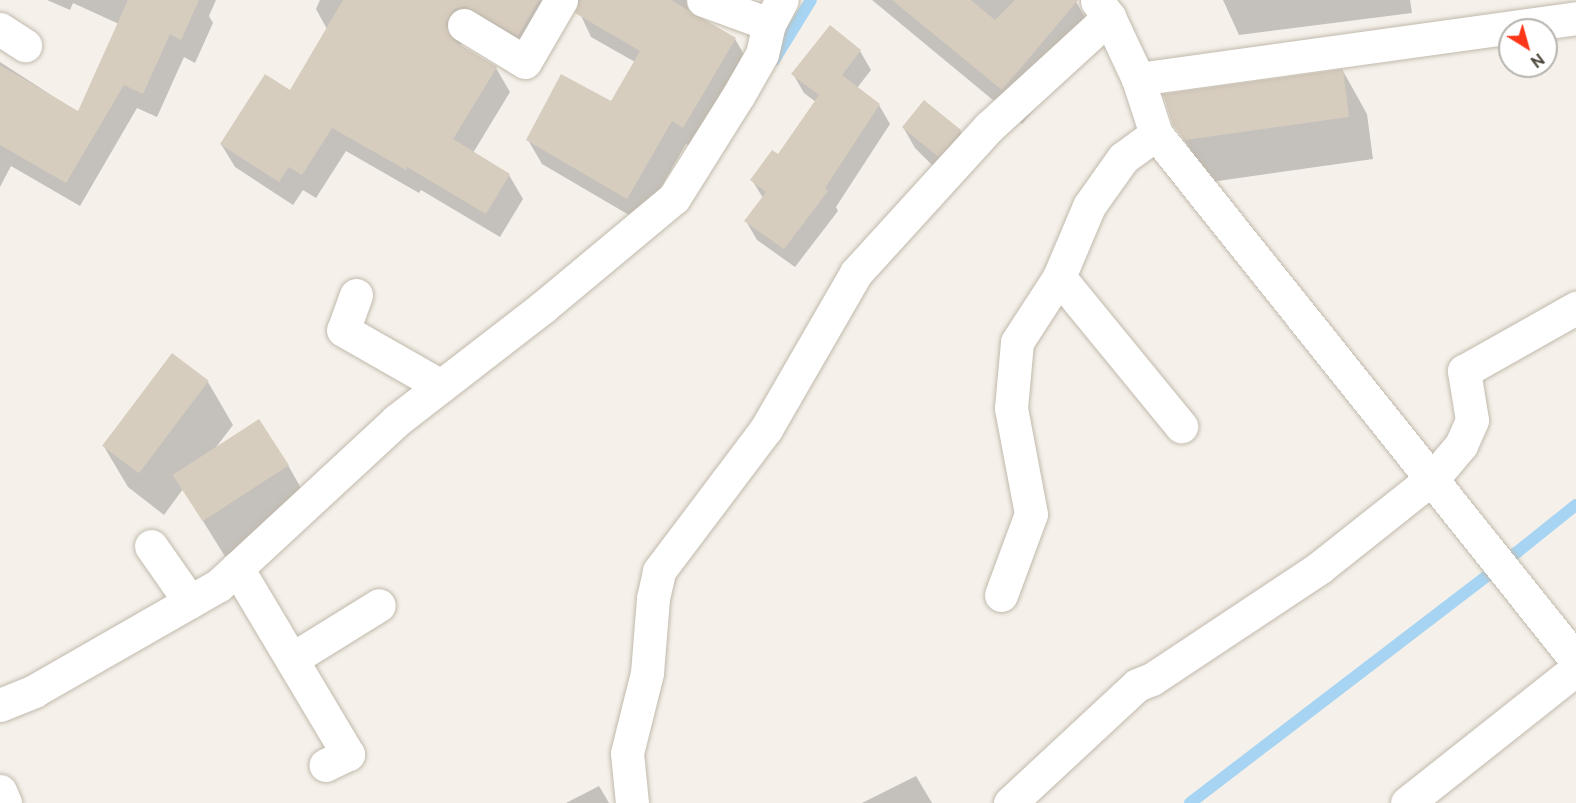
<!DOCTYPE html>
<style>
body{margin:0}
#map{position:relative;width:1576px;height:803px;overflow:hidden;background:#f5f1ea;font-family:Ubuntu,sans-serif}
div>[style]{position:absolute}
.shadow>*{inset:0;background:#0003}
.stream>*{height:12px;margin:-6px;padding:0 6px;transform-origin:6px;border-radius:6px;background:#a6d4f2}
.building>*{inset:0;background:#d7cdbf;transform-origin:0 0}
.roads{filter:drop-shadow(0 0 2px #c1b9ac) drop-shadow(0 0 2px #c1b9ac)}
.street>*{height:33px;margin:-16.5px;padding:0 16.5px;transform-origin:16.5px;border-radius:16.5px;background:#fff}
span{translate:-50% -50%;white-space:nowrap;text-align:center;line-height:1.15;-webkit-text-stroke:4.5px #fff;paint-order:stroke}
.north{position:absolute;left:1498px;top:18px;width:60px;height:60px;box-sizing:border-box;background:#fff;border:2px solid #b6b3af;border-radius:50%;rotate:143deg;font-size:16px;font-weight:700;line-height:24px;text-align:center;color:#494237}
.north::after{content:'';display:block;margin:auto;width:21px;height:27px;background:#fc3719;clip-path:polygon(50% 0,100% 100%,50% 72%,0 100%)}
</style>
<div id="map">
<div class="shadow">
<div style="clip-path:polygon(47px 0,216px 0,209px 16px,213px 23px,195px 63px,184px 57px,157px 117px,137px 108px,80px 206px,11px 166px,0 187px,0 62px,79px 113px,119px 24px,73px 3px,70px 10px)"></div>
<div style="clip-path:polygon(320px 0,732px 0,713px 5px,698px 17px,735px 39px,749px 63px,697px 150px,686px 144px,641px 222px,542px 164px,528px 140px,611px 103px,635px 62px,591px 37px,576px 5px,565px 8px,532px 59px,461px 40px,461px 46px,496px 68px,510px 92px,473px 153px,509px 175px,523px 199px,500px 237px,421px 190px,419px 193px,346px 151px,316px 198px,303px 190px,293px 205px,235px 167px,221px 144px,290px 92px,327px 29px,316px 9px)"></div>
<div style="clip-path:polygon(872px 0,1075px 0,1096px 36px,1022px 124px)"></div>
<div style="clip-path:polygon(1223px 0,1410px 0,1412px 13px,1239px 35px)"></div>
<div style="clip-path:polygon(830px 27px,860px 51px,871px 70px,857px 88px,879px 105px,890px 124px,836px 207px,838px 211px,795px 267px,757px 240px,746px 221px,763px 198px,752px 180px,778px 156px,816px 102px,804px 93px,793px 74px)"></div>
<div style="clip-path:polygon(1343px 71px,1367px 114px,1373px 159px,1211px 182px,1174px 124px)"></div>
<div style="clip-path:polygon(903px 127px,960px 131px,972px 151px,946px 179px,915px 148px)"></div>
<div style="clip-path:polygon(208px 382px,233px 425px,214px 450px,288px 465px,312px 508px,229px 563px,183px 489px,164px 515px,128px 487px,103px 445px)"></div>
<div style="clip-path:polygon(916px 776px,932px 803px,862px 803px)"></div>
<div style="clip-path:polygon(599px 786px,609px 803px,566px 803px)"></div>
</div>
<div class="stream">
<div style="left:774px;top:60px;width:70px;rotate:-58.3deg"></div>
<div style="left:1511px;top:557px;width:83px;rotate:-38.7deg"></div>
<div style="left:1190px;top:803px;width:379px;rotate:-37.4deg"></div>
</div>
<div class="building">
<div style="clip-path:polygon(128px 0,199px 0,181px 40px,170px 34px,143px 94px,124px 85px,66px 183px,0 145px,0 65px,78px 111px)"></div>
<div style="clip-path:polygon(343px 0,539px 0,518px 36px,465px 6px,454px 9px,445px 24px,454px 41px,497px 67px,453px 139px,510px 174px,486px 214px,407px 167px,406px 170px,332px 128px,302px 175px,289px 167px,279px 182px,220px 144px,265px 74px,290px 90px)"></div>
<div style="clip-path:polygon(580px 0,671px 0,736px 38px,683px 128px,672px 121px,627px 199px,526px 140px,561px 74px,611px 101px,640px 51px,575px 13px)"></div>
<div style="clip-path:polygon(892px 0,971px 0,995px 20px,1015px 0,1078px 0,1002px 90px)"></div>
<div style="clip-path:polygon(830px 25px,861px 50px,842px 75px,880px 104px,825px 188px,828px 191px,784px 249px,744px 221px,766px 192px,750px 180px,772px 150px,778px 154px,819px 95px,791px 74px)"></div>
<div style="clip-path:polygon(1343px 69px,1349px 117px,1185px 140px,1173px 125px,1163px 94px)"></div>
<div style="left:924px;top:100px;width:48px;height:35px;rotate:39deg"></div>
<div style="left:172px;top:353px;width:46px;height:116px;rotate:37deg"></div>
<div style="left:259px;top:419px;width:55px;height:103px;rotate:57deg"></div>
</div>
<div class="roads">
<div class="street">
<div style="left:703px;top:0;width:70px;rotate:20deg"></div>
<div style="left:1097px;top:1px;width:20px;rotate:53deg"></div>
<div style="left:1109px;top:17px;width:68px;rotate:64.9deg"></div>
<div style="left:1138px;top:79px;width:58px;rotate:71.9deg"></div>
<div style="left:1156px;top:134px;width:673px;rotate:51.39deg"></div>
<div style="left:464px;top:25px;width:71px;rotate:31.2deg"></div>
<div style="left:525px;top:62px;width:72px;rotate:-59.9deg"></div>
<div style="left:0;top:29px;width:30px;rotate:33deg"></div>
<div style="left:1138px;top:79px;width:442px;rotate:-7.9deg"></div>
<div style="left:1059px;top:277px;width:193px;rotate:50.7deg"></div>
<div style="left:356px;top:295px;width:37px;rotate:110deg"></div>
<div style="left:343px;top:330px;width:113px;rotate:29.7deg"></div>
<div style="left:151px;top:546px;width:68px;rotate:55.1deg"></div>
<div style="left:237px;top:568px;width:217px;rotate:59.2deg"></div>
<div style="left:348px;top:754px;width:25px;rotate:154deg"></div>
<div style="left:1001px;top:595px;width:86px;rotate:-69.7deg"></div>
<div style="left:1031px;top:514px;width:108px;rotate:-100.7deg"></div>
<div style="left:1011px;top:408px;width:66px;rotate:-84.8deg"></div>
<div style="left:1017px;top:342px;width:77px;rotate:-57.1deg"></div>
<div style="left:1059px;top:277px;width:77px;rotate:-67.1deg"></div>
<div style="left:1089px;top:206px;width:59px;rotate:-54.7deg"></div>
<div style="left:1123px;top:158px;width:41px;rotate:-36deg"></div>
<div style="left:292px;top:659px;width:102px;rotate:-31.8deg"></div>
<div style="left:0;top:705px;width:37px;rotate:-22deg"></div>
<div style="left:34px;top:691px;width:213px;rotate:-29.8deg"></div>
<div style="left:219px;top:585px;width:243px;rotate:-42.8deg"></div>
<div style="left:397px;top:420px;width:185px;rotate:-37.7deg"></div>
<div style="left:543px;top:307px;width:170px;rotate:-39.8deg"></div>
<div style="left:674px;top:198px;width:120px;rotate:-57.9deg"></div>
<div style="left:738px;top:96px;width:48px;rotate:-60.3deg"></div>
<div style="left:762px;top:54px;width:31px;rotate:-77deg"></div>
<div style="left:769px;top:24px;width:27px;rotate:-62deg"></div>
<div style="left:0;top:791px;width:13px;rotate:67deg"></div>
<div style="left:632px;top:803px;width:50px;rotate:-95.7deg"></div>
<div style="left:627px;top:753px;width:82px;rotate:-76deg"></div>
<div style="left:647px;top:673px;width:75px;rotate:-85.4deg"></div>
<div style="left:653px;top:598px;width:28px;rotate:-77deg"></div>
<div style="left:659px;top:571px;width:178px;rotate:-53deg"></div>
<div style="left:766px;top:429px;width:180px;rotate:-60deg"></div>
<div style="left:856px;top:273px;width:197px;rotate:-47.7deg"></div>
<div style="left:989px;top:127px;width:163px;rotate:-42.5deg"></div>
<div style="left:1010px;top:803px;width:173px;rotate:-42.9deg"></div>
<div style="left:1137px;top:685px;width:16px;rotate:-22deg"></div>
<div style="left:1152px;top:679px;width:201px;rotate:-33.6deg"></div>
<div style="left:1319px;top:568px;width:147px;rotate:-38.4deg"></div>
<div style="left:1434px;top:477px;width:42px;rotate:-49.8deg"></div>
<div style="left:1461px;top:445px;width:27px;rotate:-66deg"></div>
<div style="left:1472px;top:420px;width:50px;rotate:-99.3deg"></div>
<div style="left:1464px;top:371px;width:129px;rotate:-29.4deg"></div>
<div style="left:1407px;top:803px;width:216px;rotate:-38.4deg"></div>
</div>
</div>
<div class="north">N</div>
</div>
